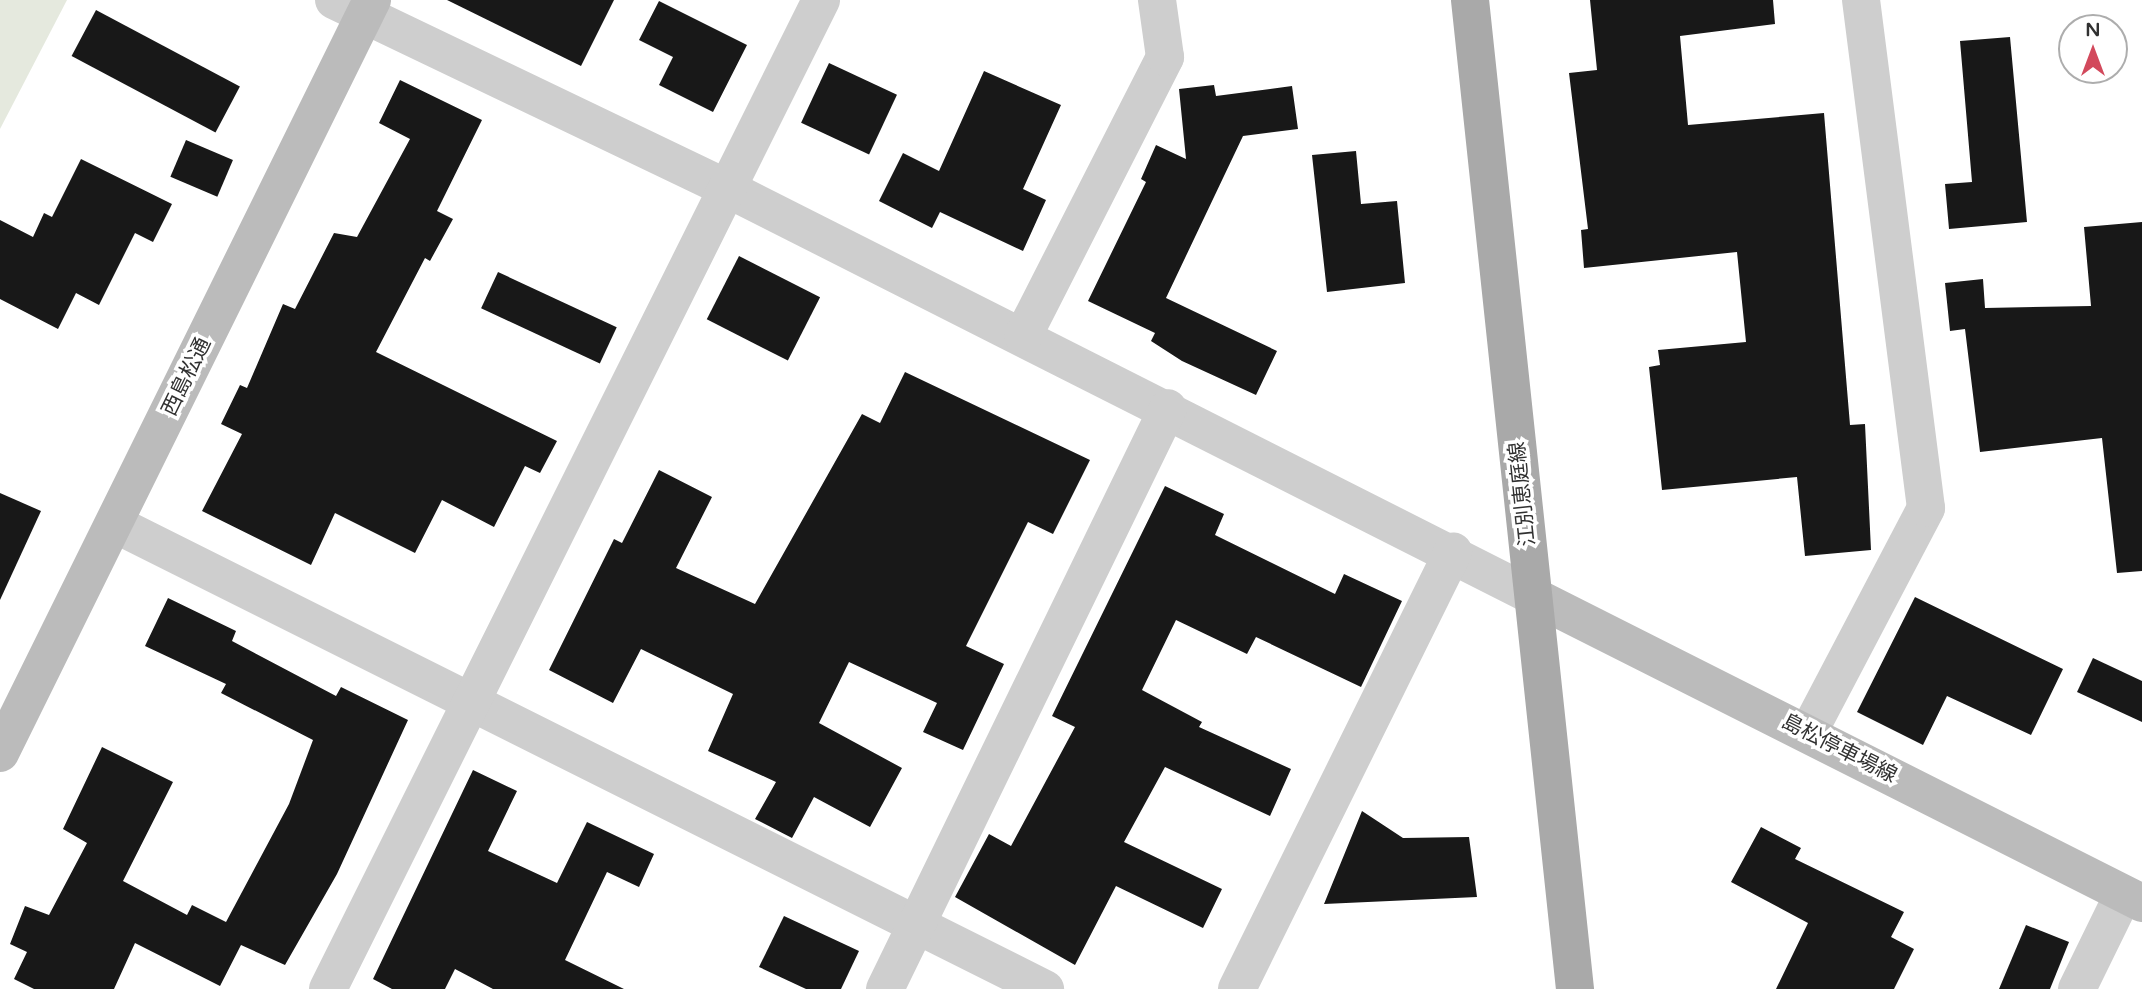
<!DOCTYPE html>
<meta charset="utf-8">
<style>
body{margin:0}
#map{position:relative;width:2142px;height:989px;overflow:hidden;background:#fff;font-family:"Varela Round","Noto Sans JP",sans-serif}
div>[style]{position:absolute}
.green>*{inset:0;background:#e5e9de}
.building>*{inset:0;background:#181818;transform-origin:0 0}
.street>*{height:38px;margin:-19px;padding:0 19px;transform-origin:19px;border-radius:19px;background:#cecece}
.secondary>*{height:38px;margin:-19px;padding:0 19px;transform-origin:19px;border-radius:19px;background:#bbb}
.primary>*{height:38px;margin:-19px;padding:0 19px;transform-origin:19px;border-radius:19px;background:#a9a9a9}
span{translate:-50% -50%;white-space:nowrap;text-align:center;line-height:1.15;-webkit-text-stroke:7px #fff;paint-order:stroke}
.street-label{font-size:21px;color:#313131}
.north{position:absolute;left:2058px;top:14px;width:70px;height:70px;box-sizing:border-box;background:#fff;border:2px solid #adadad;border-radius:50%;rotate:0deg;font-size:19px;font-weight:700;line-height:28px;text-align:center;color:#313131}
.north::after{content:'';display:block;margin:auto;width:24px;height:32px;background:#d2495c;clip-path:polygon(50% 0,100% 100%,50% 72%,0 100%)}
</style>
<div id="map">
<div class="green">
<i style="clip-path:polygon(0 0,67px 0,0 129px)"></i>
</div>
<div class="building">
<i style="clip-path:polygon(447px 0,614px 0,581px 66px)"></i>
<i style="clip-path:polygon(1590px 0,1773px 0,1775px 24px,1680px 36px,1688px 125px,1824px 113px,1850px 425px,1865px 424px,1871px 550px,1805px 556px,1797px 477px,1662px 490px,1649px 367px,1660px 365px,1658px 350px,1746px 342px,1737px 252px,1584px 268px,1581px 230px,1588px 229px,1569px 73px,1597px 70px)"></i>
<i style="clip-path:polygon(659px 1px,747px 45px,713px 112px,659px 85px,673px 57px,639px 40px)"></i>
<i style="left:96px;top:10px;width:163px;height:52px;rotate:28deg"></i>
<i style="clip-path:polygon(2010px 37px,2027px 222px,1949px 229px,1945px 184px,1972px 182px,1960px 41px)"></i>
<i style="left:829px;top:63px;width:75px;height:66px;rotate:25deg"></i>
<i style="clip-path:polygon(984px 71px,1061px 105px,1023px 189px,1046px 200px,1023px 251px,940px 212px,932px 228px,879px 201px,903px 153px,939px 171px)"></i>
<i style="clip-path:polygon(400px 80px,482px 120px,437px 211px,453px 219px,430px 261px,425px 258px,376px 352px,557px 441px,540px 473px,525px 466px,494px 527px,442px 500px,415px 553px,335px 513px,311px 565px,202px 511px,242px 434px,221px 424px,240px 385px,247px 388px,283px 304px,295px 309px,334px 233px,357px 237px,410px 139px,379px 123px)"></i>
<i style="clip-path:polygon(1214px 85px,1216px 96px,1292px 86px,1298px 129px,1243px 136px,1166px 298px,1277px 351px,1256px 395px,1182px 361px,1151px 341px,1155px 333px,1088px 301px,1146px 182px,1141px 179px,1156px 145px,1186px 159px,1179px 89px)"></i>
<i style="left:186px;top:140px;width:51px;height:40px;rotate:23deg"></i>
<i style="clip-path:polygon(1356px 151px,1361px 204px,1397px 201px,1405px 283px,1327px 292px,1312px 155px)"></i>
<i style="clip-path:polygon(81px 159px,172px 204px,153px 242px,135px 233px,99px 305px,76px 293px,58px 329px,0 299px,0 220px,33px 237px,44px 213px,52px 217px)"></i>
<i style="clip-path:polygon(2142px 222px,2142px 571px,2117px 573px,2102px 438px,1980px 452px,1965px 329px,1950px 331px,1945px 283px,1983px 279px,1985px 308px,2091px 306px,2084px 227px)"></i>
<i style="left:739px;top:256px;width:91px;height:71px;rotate:27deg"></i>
<i style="left:498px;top:272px;width:131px;height:40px;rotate:25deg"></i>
<i style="clip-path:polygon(905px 372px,1090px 460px,1053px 534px,1028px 522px,966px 646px,1004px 664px,963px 750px,923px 732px,937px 703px,849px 662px,819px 723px,902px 768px,870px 827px,814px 797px,792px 838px,755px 819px,776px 782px,708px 751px,733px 694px,641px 649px,613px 703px,549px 670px,614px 539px,622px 543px,659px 470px,712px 497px,676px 568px,755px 604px,862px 414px,880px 423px)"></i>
<i style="clip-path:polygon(1165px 486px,1224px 514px,1215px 535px,1335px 594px,1344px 574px,1402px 601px,1361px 687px,1256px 637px,1247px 654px,1176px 620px,1142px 690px,1202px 722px,1199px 727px,1291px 769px,1270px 816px,1165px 767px,1124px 842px,1222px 889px,1203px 928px,1116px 886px,1075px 965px,955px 897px,989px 834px,1011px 846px,1075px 727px,1052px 716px)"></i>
<i style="clip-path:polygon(0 493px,41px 511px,0 600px)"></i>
<i style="clip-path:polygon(1915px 597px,2063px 669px,2031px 735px,1947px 696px,1923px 745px,1857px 712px)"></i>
<i style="clip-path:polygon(168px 598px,236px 631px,232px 641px,336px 696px,341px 687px,408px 720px,337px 874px,285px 965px,241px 945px,220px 986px,135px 943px,114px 989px,34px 989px,14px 979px,27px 952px,10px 944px,25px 906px,49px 915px,87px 843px,63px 829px,102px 747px,173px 782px,123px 881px,187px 915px,192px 905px,226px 922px,289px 804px,313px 740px,221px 693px,226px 684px,145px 646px)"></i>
<i style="clip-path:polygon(2093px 658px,2142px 681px,2142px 722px,2077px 692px)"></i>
<i style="clip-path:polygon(473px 770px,517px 791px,488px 851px,557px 883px,587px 822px,654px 854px,639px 887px,607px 872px,565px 960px,624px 989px,493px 989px,455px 969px,445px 989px,392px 989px,373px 979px)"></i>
<i style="clip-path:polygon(1362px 811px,1403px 838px,1469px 837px,1477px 897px,1324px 904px)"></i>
<i style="clip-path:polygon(1761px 827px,1801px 848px,1795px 859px,1904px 912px,1891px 937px,1914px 949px,1894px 989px,1776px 989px,1808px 923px,1731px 882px)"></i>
<i style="clip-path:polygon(784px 916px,859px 951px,841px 989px,806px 989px,759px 967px)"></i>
<i style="clip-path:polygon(2026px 925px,2069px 942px,2050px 989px,1999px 989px)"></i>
</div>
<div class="street">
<i style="left:334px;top:0;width:437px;rotate:25.6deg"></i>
<i style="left:728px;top:189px;width:904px;rotate:26.82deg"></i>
<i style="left:1023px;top:336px;width:313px;rotate:-63deg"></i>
<i style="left:1165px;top:57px;width:58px;rotate:-98deg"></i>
<i style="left:115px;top:524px;width:1040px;rotate:26.57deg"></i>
<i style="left:1808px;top:733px;width:254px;rotate:-62.3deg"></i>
<i style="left:1926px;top:508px;width:512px;rotate:-97.29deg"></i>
<i style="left:328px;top:989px;width:1105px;rotate:-63.5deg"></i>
<i style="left:885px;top:989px;width:646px;rotate:-64.03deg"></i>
<i style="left:1237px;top:989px;width:488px;rotate:-63.7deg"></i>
<i style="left:2077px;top:989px;width:105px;rotate:-63.9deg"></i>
</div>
<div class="secondary">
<i style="left:1535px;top:597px;width:680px;rotate:26.75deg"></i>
<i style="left:0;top:753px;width:840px;rotate:-63.71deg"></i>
</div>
<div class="primary">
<i style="left:1470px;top:0;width:995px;rotate:83.94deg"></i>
</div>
<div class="street-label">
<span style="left:187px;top:377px;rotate:-64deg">西島松通</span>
<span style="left:1523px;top:494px;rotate:-96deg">江別恵庭線</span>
<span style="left:1839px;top:749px;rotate:27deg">島松停車場線</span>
</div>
<div class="north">N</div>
</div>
